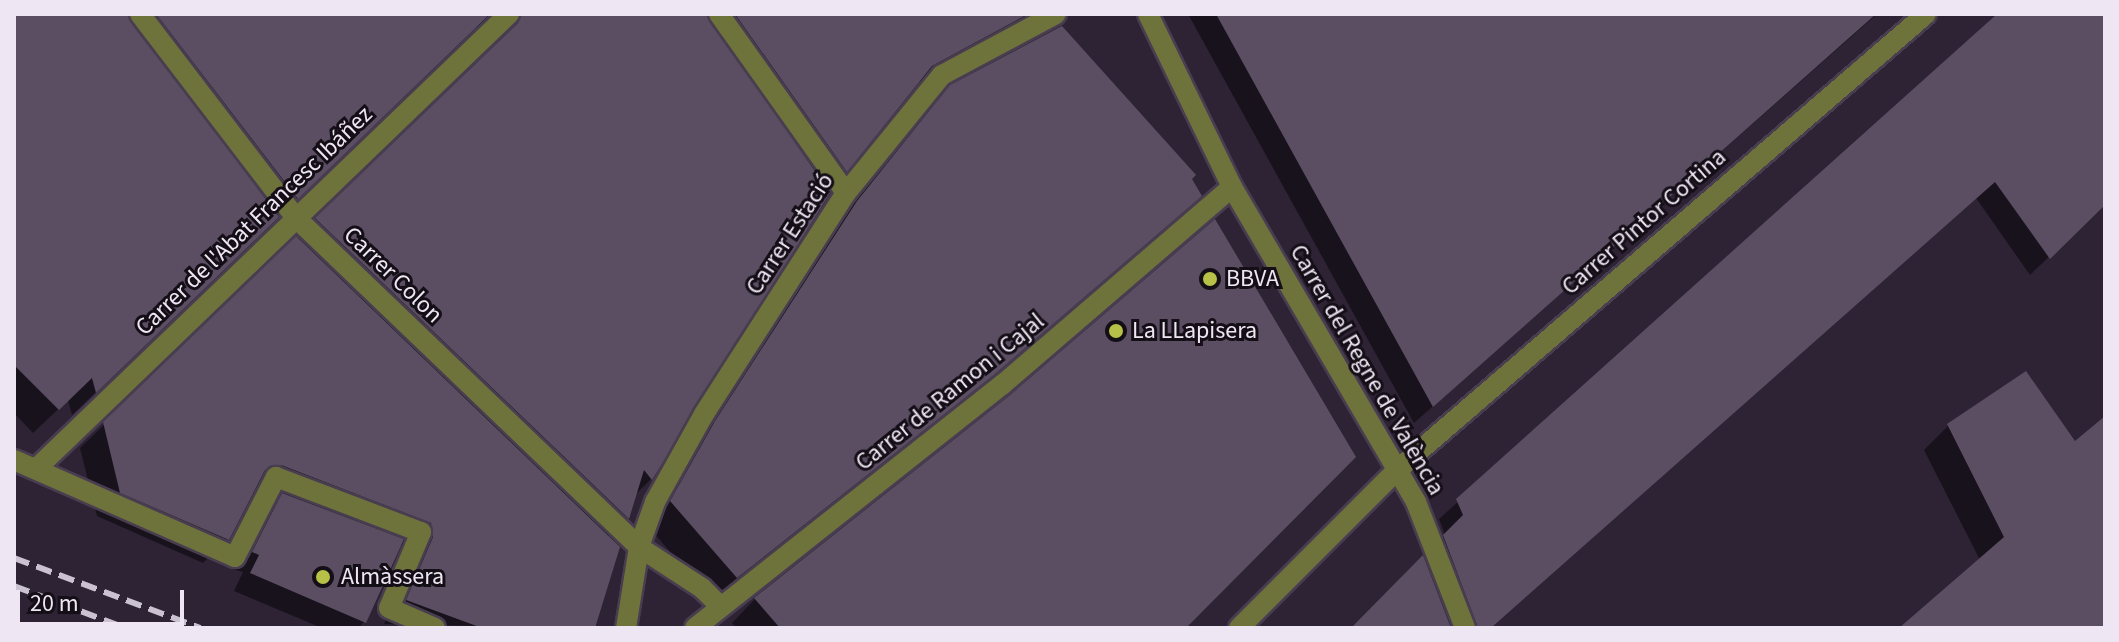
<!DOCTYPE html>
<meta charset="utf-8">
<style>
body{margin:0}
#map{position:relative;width:2119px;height:642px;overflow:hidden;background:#2e2235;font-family:"Source Sans 3",sans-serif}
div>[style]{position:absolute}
.shadow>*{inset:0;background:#0007}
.building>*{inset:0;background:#5b4e63}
.roads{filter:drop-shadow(2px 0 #493d50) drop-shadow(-2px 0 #493d50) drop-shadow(0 2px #493d50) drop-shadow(0 -2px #493d50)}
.minor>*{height:20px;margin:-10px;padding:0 10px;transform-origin:10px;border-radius:10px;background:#6e733c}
.rail>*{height:6px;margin-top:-3px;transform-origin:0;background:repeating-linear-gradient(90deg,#cac2d0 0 16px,transparent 0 24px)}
.dots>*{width:22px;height:22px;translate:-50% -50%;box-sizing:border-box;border:4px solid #140e17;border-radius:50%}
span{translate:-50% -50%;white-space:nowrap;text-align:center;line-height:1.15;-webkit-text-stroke:6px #140e17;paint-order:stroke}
.street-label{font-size:24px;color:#eee6f3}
.poi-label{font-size:24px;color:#eee6f3}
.left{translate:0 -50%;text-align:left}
.frame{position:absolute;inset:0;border:16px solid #eee6f3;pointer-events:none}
.scale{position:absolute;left:16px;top:590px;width:168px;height:36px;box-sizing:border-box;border:4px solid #eee6f3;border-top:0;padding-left:10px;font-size:24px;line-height:28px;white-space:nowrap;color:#eee6f3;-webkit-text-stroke:6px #140e17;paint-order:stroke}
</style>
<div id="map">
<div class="shadow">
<i style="clip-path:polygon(14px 14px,1033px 14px,1017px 29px,917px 83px,825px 190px,651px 479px,634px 496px,627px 518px,607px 538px,593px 628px,384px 624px,410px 563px,407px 547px,399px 544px,365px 621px,358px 628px,322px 628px,234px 591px,243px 572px,236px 570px,265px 513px,281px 498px,255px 488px,227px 539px,203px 563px,97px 516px,80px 448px,495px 48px,498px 35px,487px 24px,474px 28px,72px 415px,68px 400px,33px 433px,14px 413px)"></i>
<i style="clip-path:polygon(1188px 14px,1877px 14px,1414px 423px)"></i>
<i style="clip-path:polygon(2000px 14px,2105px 14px,2105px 203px,2030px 275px,1976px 198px,1491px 628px,1454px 628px,1426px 555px,1445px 535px,1439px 519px)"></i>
<i style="clip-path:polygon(952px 87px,1189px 179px,1199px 196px,967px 399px,712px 601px,648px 526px,692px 447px,833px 227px)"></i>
<i style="clip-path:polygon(2105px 418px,2105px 628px,1902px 628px,1980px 560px,1924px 450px,1948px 426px,2075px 443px)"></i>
<i style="clip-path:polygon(755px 599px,1184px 628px,736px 628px,732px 623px)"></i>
</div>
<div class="building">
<i style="clip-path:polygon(14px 14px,127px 14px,279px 217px,96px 393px,92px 378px,59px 410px,14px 365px)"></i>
<i style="clip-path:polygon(156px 14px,490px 14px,298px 199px)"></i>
<i style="clip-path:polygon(522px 14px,706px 14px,830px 193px,652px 480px,644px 470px,629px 519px,315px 218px,518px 23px)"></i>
<i style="clip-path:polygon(735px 14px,1028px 14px,932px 66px,847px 172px)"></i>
<i style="clip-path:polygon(1216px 14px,1876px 14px,1433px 407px)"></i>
<i style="clip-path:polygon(1997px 14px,2105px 14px,2105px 205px,2050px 259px,1995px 182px,1491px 628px,1478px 628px,1443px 535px,1463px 515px,1456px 499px)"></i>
<i style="clip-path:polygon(1062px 26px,1196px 175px,1192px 179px,1202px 196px,994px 375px,737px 578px,670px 501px,715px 421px,857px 201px,950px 85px)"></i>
<i style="clip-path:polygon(1215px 219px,1356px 457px,1186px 628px,780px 628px,754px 598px,1010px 395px)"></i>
<i style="clip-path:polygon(296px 236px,620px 547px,595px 628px,482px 628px,406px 600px,433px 537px,431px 523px,281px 465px,265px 470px,229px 540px,120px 493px,103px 422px)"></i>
<i style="clip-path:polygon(2026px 371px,2075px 441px,2105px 416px,2105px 628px,1899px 628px,2004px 537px,1947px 424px)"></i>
<i style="clip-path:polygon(282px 493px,404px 539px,366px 623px,250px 573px,259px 555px,252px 552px)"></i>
<i style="clip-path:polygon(1423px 555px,1451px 628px,1351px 628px)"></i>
</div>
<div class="roads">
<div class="minor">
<i style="left:140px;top:14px;width:255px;rotate:52.6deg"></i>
<i style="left:295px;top:217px;width:477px;rotate:43.8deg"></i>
<i style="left:639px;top:547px;width:82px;rotate:99.1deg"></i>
<i style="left:719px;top:14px;width:219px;rotate:54.6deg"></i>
<i style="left:1148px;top:14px;width:192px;rotate:64.1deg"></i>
<i style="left:1232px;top:187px;width:365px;rotate:59.7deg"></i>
<i style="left:1416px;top:502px;width:135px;rotate:68.7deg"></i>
<i style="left:14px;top:460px;width:241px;rotate:23.7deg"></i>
<i style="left:235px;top:557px;width:90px;rotate:-62.9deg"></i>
<i style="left:276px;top:477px;width:155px;rotate:20.8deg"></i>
<i style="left:421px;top:532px;width:82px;rotate:112.8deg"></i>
<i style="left:389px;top:608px;width:50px;rotate:23.5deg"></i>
<i style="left:37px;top:468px;width:655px;rotate:-43.89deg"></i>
<i style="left:721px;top:607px;width:27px;rotate:-135deg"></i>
<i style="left:702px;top:588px;width:75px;rotate:-146.9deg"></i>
<i style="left:639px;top:547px;width:48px;rotate:-70.4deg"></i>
<i style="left:655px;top:502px;width:101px;rotate:-60.9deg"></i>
<i style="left:704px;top:414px;width:263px;rotate:-57.3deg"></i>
<i style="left:846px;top:193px;width:152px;rotate:-50.9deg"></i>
<i style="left:942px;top:75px;width:129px;rotate:-28.2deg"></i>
<i style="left:695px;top:628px;width:392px;rotate:-38.4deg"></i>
<i style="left:1002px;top:385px;width:303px;rotate:-40.7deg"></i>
<i style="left:1239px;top:628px;width:223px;rotate:-45deg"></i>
<i style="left:1397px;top:470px;width:698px;rotate:-40.76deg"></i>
</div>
</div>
<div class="rail">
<i style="left:14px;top:558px;width:199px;rotate:20.6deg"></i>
<i style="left:14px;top:586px;width:119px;rotate:20.7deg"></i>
</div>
<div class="dots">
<i style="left:1210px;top:279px;background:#b8c147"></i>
<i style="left:1116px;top:331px;background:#b8c147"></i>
<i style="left:323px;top:577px;background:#b8c147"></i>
</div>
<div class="street-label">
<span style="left:254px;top:221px;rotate:-44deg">Carrer de l'Abat Francesc Ibáñez</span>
<span style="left:1644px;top:222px;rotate:-41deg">Carrer Pintor Cortina</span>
<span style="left:790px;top:234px;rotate:-57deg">Carrer Estació</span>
<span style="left:393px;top:275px;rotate:44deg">Carrer Colon</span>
<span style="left:1367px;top:370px;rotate:60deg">Carrer del Regne de València</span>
<span style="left:950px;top:392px;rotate:-39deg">Carrer de Ramon i Cajal</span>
</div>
<div class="poi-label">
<span class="left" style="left:1226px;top:279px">BBVA</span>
<span class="left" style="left:1132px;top:331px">La LLapisera</span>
<span class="left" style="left:341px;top:577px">Almàssera</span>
</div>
<div class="frame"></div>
<div class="scale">20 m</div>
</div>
